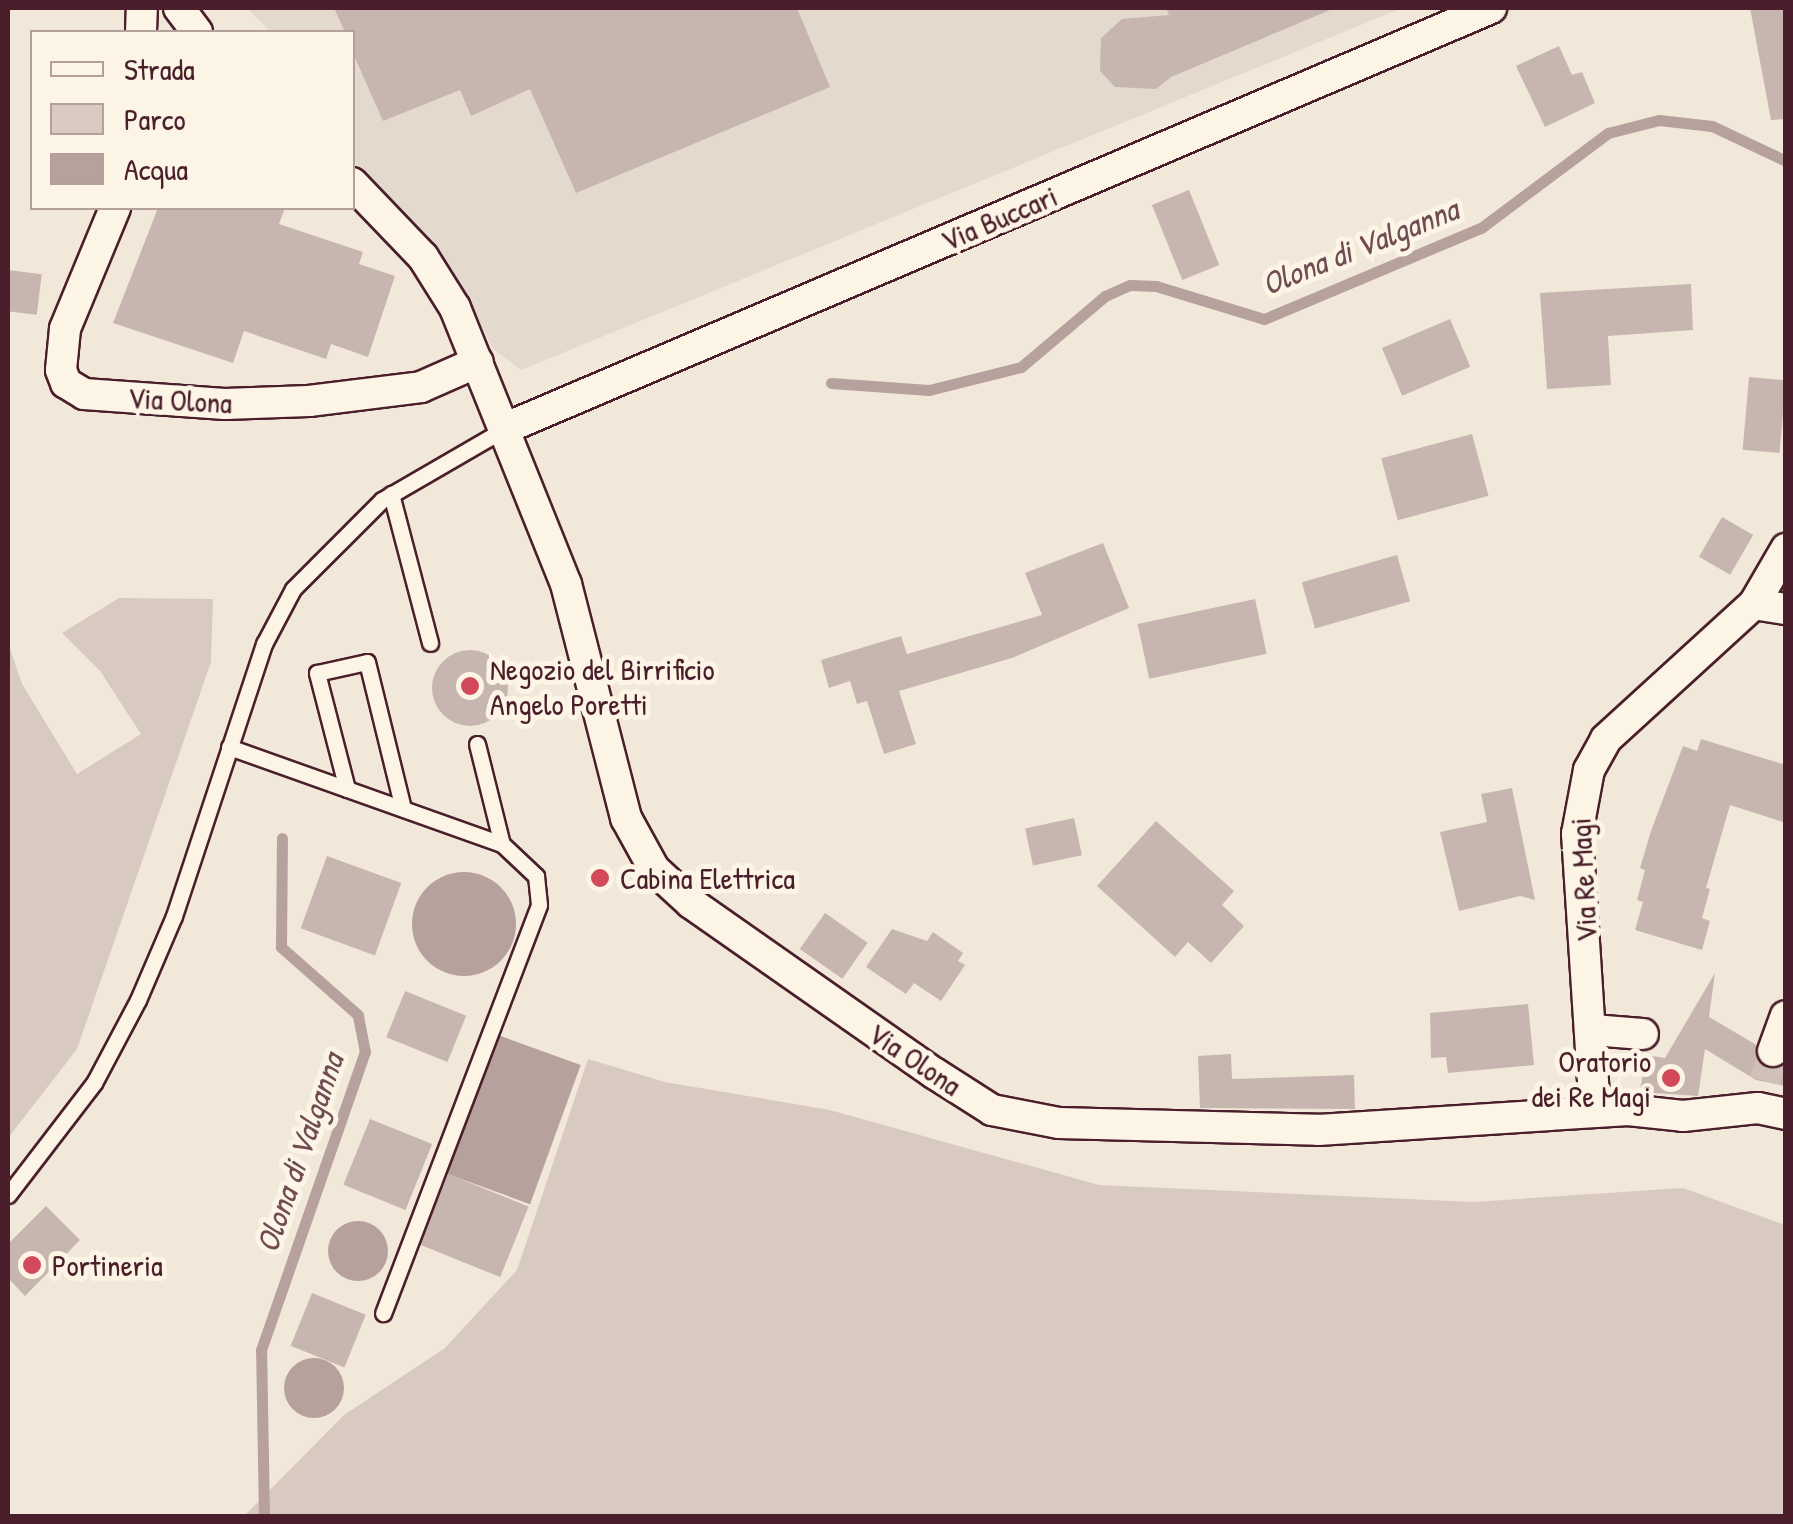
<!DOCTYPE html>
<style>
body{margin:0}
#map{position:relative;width:1793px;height:1524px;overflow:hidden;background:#f1e8da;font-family:"Patrick Hand",sans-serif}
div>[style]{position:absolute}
.built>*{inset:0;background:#e4d9cd}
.green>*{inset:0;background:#d8cac0}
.water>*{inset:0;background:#b6a19c;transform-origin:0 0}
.round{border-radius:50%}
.stream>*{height:11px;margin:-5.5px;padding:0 5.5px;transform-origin:5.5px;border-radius:5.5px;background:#b6a19c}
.building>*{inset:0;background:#c7b6af;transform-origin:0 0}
.street-tunnel>*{height:30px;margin-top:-15px;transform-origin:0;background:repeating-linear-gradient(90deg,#d0c0b7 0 30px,transparent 0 45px)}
.roads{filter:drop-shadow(2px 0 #4a1f2b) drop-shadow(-2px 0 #4a1f2b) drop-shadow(0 2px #4a1f2b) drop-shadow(0 -2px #4a1f2b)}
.lane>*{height:15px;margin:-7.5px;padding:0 7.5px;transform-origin:7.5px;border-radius:7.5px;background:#fcf5e5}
.street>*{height:30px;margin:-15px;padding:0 15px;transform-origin:15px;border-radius:15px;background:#fcf5e5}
.dots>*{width:28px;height:28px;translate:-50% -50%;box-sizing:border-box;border:5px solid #fcf5e5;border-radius:50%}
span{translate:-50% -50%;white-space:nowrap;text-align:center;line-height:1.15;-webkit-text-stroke:10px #fcf5e5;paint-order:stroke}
.street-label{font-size:30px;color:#4a1f2b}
.poi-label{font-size:30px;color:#4a1f2b}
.left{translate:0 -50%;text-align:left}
.right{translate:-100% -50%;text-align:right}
.water-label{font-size:32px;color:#704c53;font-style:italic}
.frame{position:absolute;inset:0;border:10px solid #4a1f2b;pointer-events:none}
.legend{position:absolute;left:30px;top:30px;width:325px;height:180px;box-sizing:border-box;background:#fcf5e5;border:2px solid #b59f9b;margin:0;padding:12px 18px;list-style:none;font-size:30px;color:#4a1f2b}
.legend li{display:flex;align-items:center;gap:20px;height:50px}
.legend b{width:50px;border:2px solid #b59f9b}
</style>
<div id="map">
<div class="built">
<i style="clip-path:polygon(246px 8px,1402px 8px,521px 370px,493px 349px,465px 291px,353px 160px,352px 32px,271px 32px)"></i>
</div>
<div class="green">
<i style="clip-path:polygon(119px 598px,213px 599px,211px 662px,77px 1049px,8px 1138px,8px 643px,22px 684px,77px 774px,141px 734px,100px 671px,62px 633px)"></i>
<i style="clip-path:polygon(588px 1059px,665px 1082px,830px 1110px,1099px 1185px,1473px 1202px,1683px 1188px,1785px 1225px,1785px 1516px,244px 1516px,344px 1415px,445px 1348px,517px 1270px)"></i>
</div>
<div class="water">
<i class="round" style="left:412px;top:872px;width:104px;height:104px"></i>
<i style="left:498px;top:1035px;width:88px;height:148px;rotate:20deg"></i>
<i class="round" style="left:328px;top:1221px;width:60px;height:60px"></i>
<i class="round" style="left:284px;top:1358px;width:60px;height:60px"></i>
</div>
<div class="stream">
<i style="left:831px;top:383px;width:98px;rotate:4.1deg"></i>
<i style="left:929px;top:390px;width:95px;rotate:-14deg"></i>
<i style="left:1021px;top:367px;width:110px;rotate:-40.2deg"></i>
<i style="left:1105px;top:296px;width:27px;rotate:-24deg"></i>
<i style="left:1130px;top:285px;width:26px;rotate:2deg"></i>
<i style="left:1156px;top:286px;width:113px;rotate:17deg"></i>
<i style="left:1264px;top:319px;width:235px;rotate:-22.8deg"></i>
<i style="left:1481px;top:228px;width:159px;rotate:-36.8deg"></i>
<i style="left:1608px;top:133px;width:53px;rotate:-14.3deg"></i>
<i style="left:1659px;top:120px;width:53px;rotate:6.5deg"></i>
<i style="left:1712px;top:126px;width:82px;rotate:25.3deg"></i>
<i style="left:264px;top:1516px;width:166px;rotate:-91deg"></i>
<i style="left:261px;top:1350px;width:316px;rotate:-70.8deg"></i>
<i style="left:365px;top:1052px;width:38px;rotate:-101deg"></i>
<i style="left:358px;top:1015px;width:103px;rotate:-138.6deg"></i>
<i style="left:281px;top:947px;width:109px;rotate:-89.5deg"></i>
</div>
<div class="building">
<i style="clip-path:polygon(334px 8px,797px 8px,830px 87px,576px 193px,530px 89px,471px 116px,460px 90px,383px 121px,352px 51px,352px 32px,345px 32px)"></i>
<i style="clip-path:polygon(1166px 8px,1335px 8px,1171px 77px,1156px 89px,1115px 87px,1100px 71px,1101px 38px,1122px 19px,1169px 15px)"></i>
<i style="clip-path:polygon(1750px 8px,1786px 8px,1786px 119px,1771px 120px)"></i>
<i style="clip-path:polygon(1559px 46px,1572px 75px,1582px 72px,1595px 103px,1545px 127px,1516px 66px)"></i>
<i style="left:1189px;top:190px;width:81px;height:40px;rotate:68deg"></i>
<i style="clip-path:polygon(158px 208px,285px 208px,279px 224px,363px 252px,359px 264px,395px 276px,368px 357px,331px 344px,326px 359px,244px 331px,233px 363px,113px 323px)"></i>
<i style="left:8px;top:270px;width:34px;height:41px;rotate:7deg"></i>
<i style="clip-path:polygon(1691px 284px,1693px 330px,1608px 336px,1611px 385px,1547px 389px,1540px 293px)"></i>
<i style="left:1450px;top:319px;width:52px;height:74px;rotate:67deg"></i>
<i style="left:1749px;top:377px;width:37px;height:73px;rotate:5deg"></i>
<i style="left:1472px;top:434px;width:64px;height:94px;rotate:75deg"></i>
<i style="left:1722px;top:517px;width:36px;height:46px;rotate:30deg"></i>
<i style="clip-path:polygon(1103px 543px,1129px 608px,1012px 658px,899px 691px,916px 744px,884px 754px,867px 701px,857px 704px,850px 681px,829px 688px,821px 660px,901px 636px,907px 654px,1042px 615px,1025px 573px)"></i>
<i style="left:1397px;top:555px;width:48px;height:99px;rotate:74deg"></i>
<i style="left:1255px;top:599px;width:56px;height:120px;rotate:78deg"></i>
<i class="round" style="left:432px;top:650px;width:76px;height:76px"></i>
<i style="clip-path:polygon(1701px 739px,1786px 765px,1786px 823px,1730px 805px,1706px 888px,1710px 889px,1702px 918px,1710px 921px,1702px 950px,1635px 930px,1643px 902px,1637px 900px,1645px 870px,1640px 868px,1651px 831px,1683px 746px,1697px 751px)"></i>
<i style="clip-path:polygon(1512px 788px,1535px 900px,1520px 896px,1459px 911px,1440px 832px,1487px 822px,1481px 794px)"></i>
<i style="left:1074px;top:818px;width:38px;height:50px;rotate:78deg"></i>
<i style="clip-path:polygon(1156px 821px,1234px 891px,1222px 905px,1244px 926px,1211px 963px,1188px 942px,1175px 957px,1097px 886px)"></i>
<i style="left:327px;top:856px;width:79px;height:77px;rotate:20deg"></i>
<i style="left:825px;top:913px;width:52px;height:44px;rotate:35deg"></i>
<i style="clip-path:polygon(892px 929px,927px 941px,933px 932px,963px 953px,958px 961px,965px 965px,941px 1001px,914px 983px,906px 994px,866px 967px)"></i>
<i style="clip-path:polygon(1715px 973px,1709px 1017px,1755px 1044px,1766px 1068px,1786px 1065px,1786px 1086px,1756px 1080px,1705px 1049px,1698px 1096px,1640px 1092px,1646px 1055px,1665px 1058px)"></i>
<i style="left:405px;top:991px;width:66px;height:50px;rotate:22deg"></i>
<i style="clip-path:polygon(1528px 1004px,1534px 1065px,1448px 1073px,1446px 1057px,1431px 1058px,1430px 1013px)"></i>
<i style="clip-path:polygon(1231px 1054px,1232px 1079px,1354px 1075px,1355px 1109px,1200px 1108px,1198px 1056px)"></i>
<i style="left:370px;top:1119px;width:67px;height:71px;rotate:22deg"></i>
<i style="left:448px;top:1174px;width:87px;height:76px;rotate:22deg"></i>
<i style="clip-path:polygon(46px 1206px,80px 1240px,25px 1296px,8px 1278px,8px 1244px)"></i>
<i style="left:312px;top:1293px;width:58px;height:57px;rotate:22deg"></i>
</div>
<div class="street-tunnel">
<i style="left:1765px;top:1081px;width:31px;rotate:-75deg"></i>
</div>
<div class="roads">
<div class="lane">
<i style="left:391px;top:494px;width:154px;rotate:75.3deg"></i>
<i style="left:477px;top:744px;width:103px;rotate:76deg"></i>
<i style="left:229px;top:747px;width:290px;rotate:19.6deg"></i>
<i style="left:502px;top:844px;width:47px;rotate:43.3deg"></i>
<i style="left:536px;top:876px;width:29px;rotate:84deg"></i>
<i style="left:539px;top:905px;width:437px;rotate:110.9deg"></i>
<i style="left:347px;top:789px;width:120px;rotate:-104.5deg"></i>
<i style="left:317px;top:673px;width:51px;rotate:-12.4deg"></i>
<i style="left:367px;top:662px;width:151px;rotate:76.2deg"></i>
<i style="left:8px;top:1195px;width:141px;rotate:-52.5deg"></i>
<i style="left:94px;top:1083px;width:94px;rotate:-62.1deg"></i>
<i style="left:138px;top:1000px;width:91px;rotate:-66.8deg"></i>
<i style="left:174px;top:916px;width:287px;rotate:-71.7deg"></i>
<i style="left:264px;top:644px;width:62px;rotate:-62.2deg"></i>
<i style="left:293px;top:589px;width:126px;rotate:-45deg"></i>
<i style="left:382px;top:500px;width:143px;rotate:-30.1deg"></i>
</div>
<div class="street">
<i style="left:179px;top:8px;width:30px;rotate:53deg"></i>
<i style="left:141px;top:32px;width:24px;rotate:-88deg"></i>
<i style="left:352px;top:183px;width:103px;rotate:46.2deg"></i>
<i style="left:423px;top:257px;width:60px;rotate:57.9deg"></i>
<i style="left:455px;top:308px;width:297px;rotate:68.1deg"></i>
<i style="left:566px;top:584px;width:242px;rotate:75.6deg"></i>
<i style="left:626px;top:818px;width:58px;rotate:61.2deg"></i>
<i style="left:654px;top:869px;width:50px;rotate:42.6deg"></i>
<i style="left:691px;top:903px;width:297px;rotate:35deg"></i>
<i style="left:934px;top:1073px;width:69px;rotate:32.5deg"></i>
<i style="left:992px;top:1110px;width:68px;rotate:11deg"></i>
<i style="left:1059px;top:1123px;width:259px;rotate:1.5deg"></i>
<i style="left:1318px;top:1130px;width:311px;rotate:-3.7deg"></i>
<i style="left:1628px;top:1110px;width:55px;rotate:6.2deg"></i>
<i style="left:1683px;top:1116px;width:75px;rotate:-6.1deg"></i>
<i style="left:1758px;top:1108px;width:29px;rotate:12deg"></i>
<i style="left:115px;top:208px;width:131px;rotate:112.5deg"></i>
<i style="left:65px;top:329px;width:41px;rotate:95.6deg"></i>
<i style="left:61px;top:370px;width:14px;rotate:69deg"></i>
<i style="left:66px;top:383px;width:21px;rotate:31deg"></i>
<i style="left:84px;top:394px;width:141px;rotate:4.1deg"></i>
<i style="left:225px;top:404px;width:84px;rotate:-2deg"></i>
<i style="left:309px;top:401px;width:113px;rotate:-7.1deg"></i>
<i style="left:421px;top:387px;width:62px;rotate:-23.7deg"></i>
<i style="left:506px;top:428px;width:1071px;rotate:-23.09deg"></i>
<i style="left:1754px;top:604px;width:32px;rotate:9deg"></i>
<i style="left:1592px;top:1030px;width:51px;rotate:4.5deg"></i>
<i style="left:1773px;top:1051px;width:37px;rotate:-70deg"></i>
<i style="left:1595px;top:1112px;width:279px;rotate:-93.7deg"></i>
<i style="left:1577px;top:834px;width:65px;rotate:-79.4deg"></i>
<i style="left:1589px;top:770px;width:35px;rotate:-61deg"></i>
<i style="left:1606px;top:739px;width:200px;rotate:-42.4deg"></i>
<i style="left:1754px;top:604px;width:64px;rotate:-59.8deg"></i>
</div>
</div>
<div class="dots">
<i style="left:470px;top:686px;background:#d1495b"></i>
<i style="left:600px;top:878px;background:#d1495b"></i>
<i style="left:1671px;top:1078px;background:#d1495b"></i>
<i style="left:32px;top:1265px;background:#d1495b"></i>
</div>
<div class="street-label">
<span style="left:999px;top:218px;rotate:-23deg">Via Buccari</span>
<span style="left:180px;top:400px;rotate:3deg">Via Olona</span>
<span style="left:1583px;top:880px;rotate:-93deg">Via Re Magi</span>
<span style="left:915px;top:1059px;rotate:34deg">Via Olona</span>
</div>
<div class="poi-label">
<span class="left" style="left:490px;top:686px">Negozio del Birrificio<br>Angelo Poretti</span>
<span class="left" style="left:620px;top:878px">Cabina Elettrica</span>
<span class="right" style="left:1651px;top:1078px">Oratorio<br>dei Re Magi</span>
<span class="left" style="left:52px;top:1265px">Portineria</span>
</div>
<div class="water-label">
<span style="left:1360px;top:247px;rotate:-22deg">Olona di Valganna</span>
<span style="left:300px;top:1153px;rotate:-71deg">Olona di Valganna</span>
</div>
<div class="frame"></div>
<ul class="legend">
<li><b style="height:12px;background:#fcf5e5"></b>Strada</li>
<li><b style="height:28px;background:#d8cac0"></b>Parco</li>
<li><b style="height:28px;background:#b6a19c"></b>Acqua</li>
</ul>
</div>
